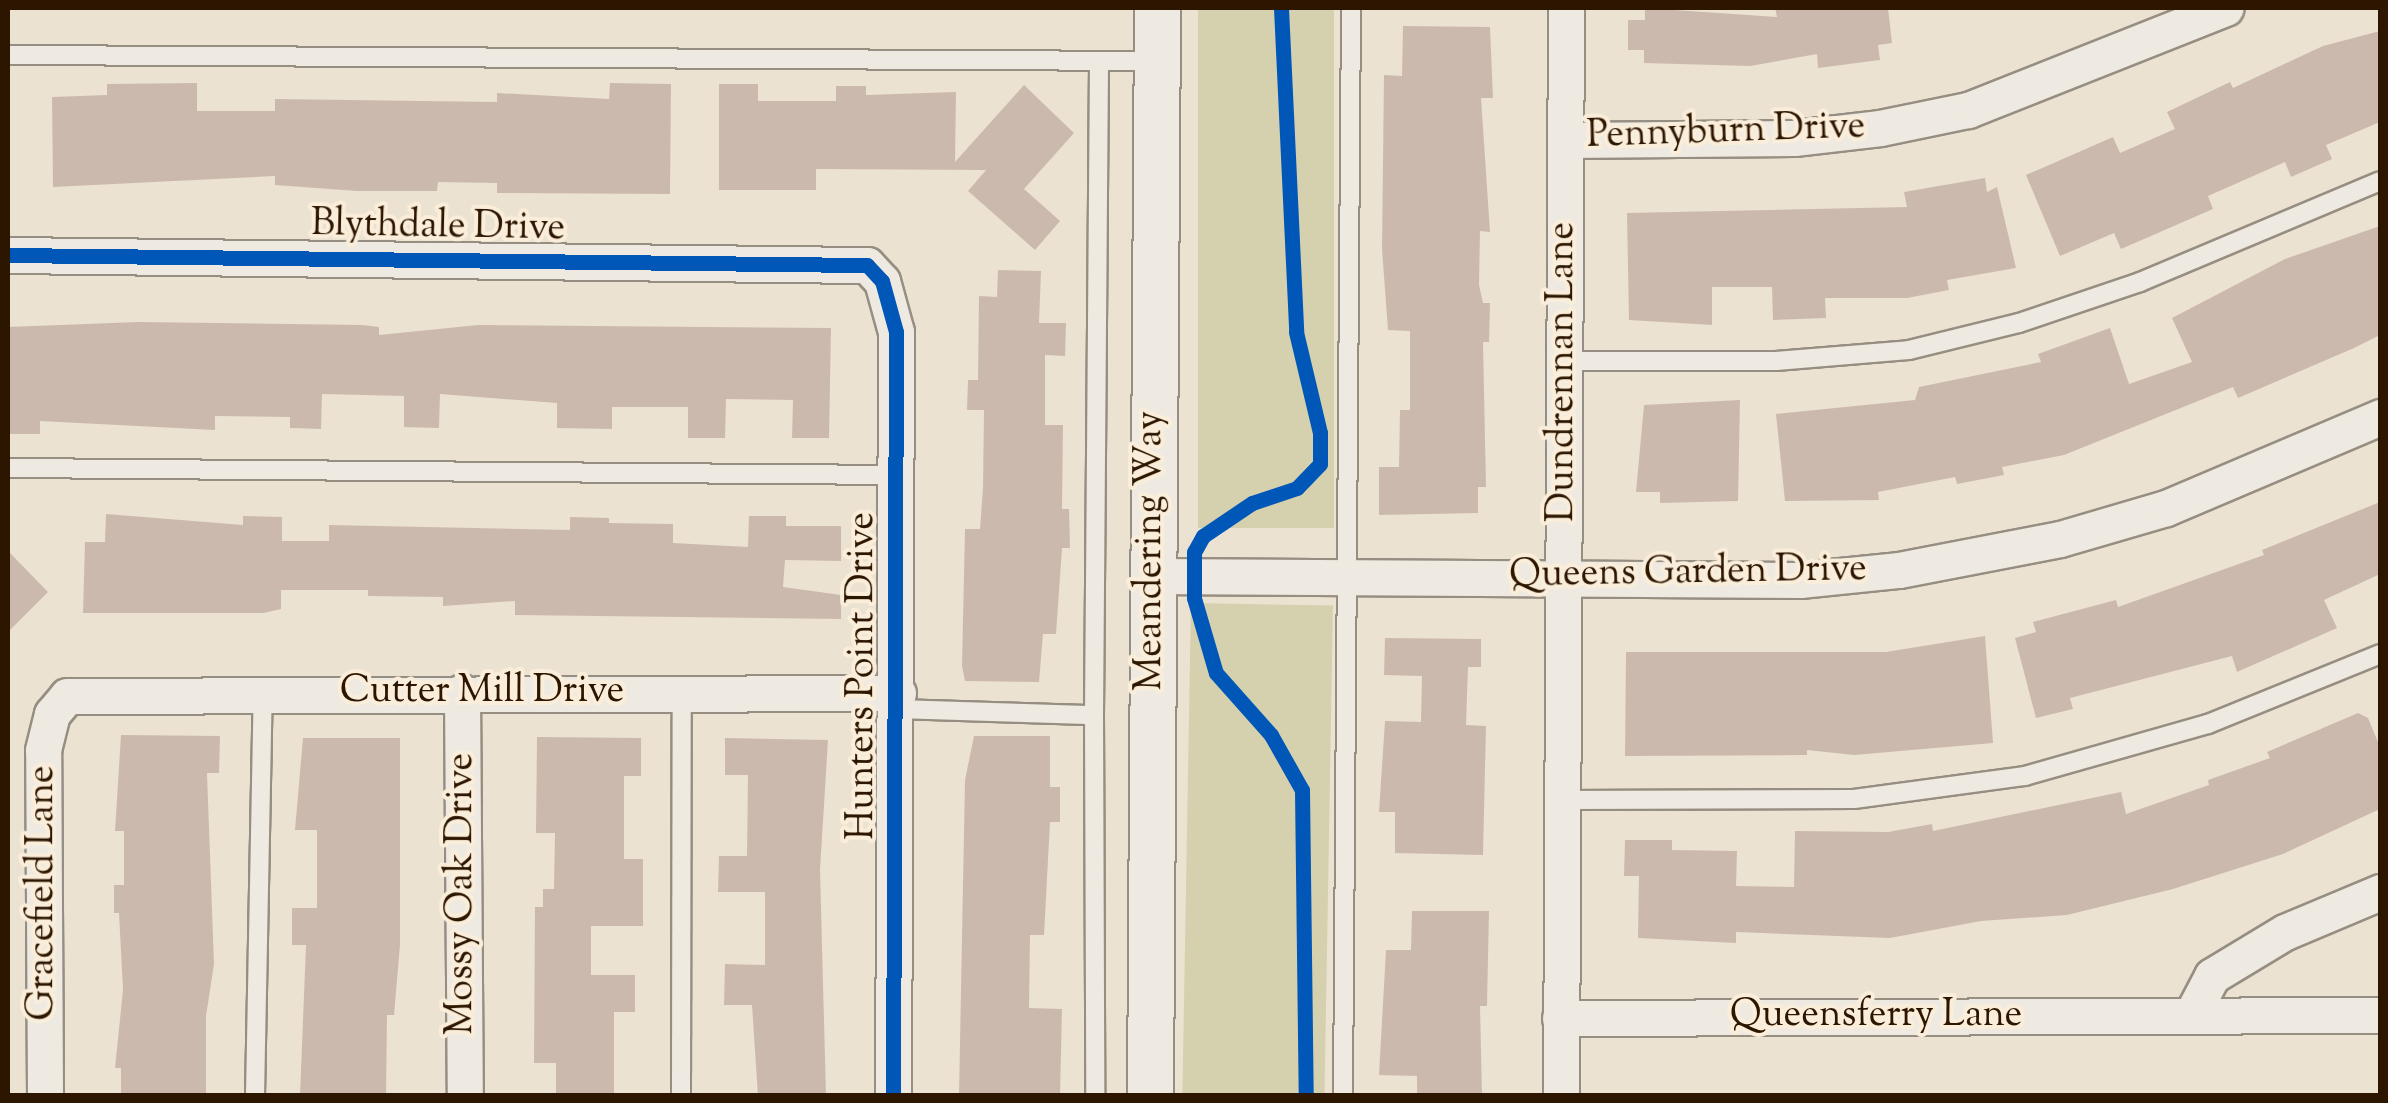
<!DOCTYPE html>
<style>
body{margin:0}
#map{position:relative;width:2388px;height:1103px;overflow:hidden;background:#ece2d1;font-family:"Sorts Mill Goudy",serif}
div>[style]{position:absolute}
.green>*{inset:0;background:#d5d0ad;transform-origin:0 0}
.building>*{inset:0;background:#ccb9ae}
.roads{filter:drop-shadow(2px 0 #978e82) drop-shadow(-2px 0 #978e82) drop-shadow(0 2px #978e82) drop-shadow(0 -2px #978e82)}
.service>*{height:18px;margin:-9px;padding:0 9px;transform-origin:9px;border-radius:9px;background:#efeae1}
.minor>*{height:35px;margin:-17.5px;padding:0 17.5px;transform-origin:17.5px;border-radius:17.5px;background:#efeae1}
.tertiary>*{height:45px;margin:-22.5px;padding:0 22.5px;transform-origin:22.5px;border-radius:22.5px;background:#efeae1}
.cycleway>*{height:15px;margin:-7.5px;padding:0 7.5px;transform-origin:7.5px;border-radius:7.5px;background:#0057b8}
span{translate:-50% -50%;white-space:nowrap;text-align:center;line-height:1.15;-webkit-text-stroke:8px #faeeda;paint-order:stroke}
.street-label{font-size:38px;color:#2d1600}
.frame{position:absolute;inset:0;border:10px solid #2d1600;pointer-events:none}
</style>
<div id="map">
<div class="green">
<i style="left:1198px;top:8px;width:136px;height:520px"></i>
<i style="left:1191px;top:603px;width:142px;height:492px;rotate:1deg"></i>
</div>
<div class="building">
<i style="clip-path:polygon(1645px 8px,1777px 17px,1775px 8px,1888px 8px,1892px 43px,1878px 45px,1880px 60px,1818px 68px,1817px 54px,1750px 66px,1644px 63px,1644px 50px,1628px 50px,1628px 20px,1645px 20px)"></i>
<i style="clip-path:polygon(1403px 26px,1490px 27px,1493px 98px,1481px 98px,1490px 232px,1480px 231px,1479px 285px,1483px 303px,1490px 303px,1489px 342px,1483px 342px,1486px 487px,1478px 487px,1478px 513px,1379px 515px,1379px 467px,1399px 467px,1400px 410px,1410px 410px,1410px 331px,1388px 330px,1382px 249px,1384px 75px,1402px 76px)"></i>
<i style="clip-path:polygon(2380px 31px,2380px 122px,2326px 145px,2332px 159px,2291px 177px,2285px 162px,2208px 196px,2213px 209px,2121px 249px,2114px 233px,2060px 256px,2026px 175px,2113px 137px,2120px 153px,2175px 129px,2167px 112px,2230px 82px,2233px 88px,2323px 46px)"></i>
<i style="clip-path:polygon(197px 83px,197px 111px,275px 111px,275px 99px,497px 102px,497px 93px,609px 99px,610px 83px,671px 84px,670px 194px,497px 193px,497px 183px,438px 182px,437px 191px,357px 191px,275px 185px,275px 176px,53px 187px,52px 97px,107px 95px,107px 84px)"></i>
<i style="clip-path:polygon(719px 84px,758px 84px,758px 101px,836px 101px,836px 86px,866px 86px,866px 95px,956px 92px,955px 162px,1024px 85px,1074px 133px,1024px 189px,1060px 221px,1035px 250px,968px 191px,986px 170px,816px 169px,816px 190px,719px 190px)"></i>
<i style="clip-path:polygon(1985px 178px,1987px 192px,1997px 187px,2016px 268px,1947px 280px,1949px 290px,1907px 298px,1825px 298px,1826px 318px,1773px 320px,1772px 287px,1712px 287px,1712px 325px,1629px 320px,1627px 213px,1907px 207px,1904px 192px)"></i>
<i style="clip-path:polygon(2380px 226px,2380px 335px,2354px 348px,2238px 398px,2233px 387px,2064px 455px,2002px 467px,2004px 475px,1957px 484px,1955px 477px,1878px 492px,1879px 500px,1785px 501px,1776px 414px,1915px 400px,1919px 387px,2041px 362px,2038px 354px,2110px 328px,2129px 384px,2192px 362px,2172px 318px,2285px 259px)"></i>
<i style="clip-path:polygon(998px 270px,1041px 271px,1039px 323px,1066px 323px,1065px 356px,1045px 355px,1045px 425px,1063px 425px,1062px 509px,1069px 509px,1070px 548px,1062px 548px,1056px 634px,1043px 634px,1039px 682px,965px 681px,962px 666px,965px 529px,980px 529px,983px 488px,984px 410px,967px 410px,968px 380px,978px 380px,979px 296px,997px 297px)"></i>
<i style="clip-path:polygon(138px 322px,363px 325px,379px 327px,379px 335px,478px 325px,831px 328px,829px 438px,792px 438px,793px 400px,726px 399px,725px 438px,688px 438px,688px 407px,612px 407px,612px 429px,557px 428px,557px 403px,440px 394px,439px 428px,404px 427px,404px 396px,322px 394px,321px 429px,290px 428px,290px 417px,215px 416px,215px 430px,40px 421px,40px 434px,8px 434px,8px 327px)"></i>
<i style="clip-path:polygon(1740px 400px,1738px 501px,1660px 503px,1660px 492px,1636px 492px,1644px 405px)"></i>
<i style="clip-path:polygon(2380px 502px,2380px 574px,2324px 600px,2337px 628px,2237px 672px,2232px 656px,2070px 698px,2073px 709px,2036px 718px,2015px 638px,2036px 632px,2033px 622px,2116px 600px,2118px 607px,2264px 555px,2262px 550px)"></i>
<i style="clip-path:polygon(106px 514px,243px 525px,243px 516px,282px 517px,282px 541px,329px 541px,329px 525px,570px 530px,570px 517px,609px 518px,609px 523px,673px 524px,673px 543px,748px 547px,749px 516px,786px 516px,786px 526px,841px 526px,841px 561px,785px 560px,783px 587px,841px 595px,841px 619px,515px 615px,515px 601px,443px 606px,443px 597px,368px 596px,368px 590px,281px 590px,281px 609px,264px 613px,83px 613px,85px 542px,105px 542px)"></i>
<i style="clip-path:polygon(8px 551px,48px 592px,8px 632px)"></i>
<i style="clip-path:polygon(1985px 636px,1993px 743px,1854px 755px,1807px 750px,1807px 755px,1625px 756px,1626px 652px,1886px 652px)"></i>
<i style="clip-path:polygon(1385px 638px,1481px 639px,1481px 667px,1468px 667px,1466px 725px,1486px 726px,1483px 855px,1395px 853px,1395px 812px,1379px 812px,1385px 721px,1421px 722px,1422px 676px,1384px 675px)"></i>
<i style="clip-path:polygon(2358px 713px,2368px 718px,2380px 747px,2380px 809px,2283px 854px,2173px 889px,2067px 915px,1981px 921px,1890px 938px,1736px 932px,1736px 943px,1638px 938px,1639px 876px,1624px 876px,1625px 840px,1672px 840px,1672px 850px,1737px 851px,1736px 886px,1794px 887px,1795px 831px,1888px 832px,1932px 824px,1933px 831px,2121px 792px,2126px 814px,2209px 785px,2208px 780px,2270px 758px,2267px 752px)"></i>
<i style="clip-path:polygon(121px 735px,220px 736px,219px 773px,207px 773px,214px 964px,206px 1016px,206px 1096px,121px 1096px,121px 1068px,115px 1068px,123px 990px,119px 913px,114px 913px,114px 885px,124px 885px,124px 831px,115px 831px)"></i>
<i style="clip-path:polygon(974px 736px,1050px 736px,1050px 787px,1060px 787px,1060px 822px,1050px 822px,1044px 935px,1030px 935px,1029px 1008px,1062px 1009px,1060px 1096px,959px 1096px,965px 780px)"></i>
<i style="clip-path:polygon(537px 737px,641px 738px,641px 776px,624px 776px,624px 859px,643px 859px,643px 926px,591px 926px,591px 975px,635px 975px,635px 1012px,614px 1012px,614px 1096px,556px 1096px,556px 1063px,534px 1063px,535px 907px,543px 907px,543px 889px,554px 889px,555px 833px,536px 833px)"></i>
<i style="clip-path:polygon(303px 738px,400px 738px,400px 945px,394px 1015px,387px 1015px,386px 1096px,300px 1096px,306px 945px,292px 945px,292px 908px,317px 908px,317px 830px,295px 830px)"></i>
<i style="clip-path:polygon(725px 738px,828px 740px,820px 870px,826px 1096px,758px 1096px,752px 1005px,724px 1005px,725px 964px,765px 965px,765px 892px,718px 892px,719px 856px,747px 856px,748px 775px,725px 775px)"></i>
<i style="clip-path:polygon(1412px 911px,1489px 911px,1487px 1006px,1480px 1006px,1482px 1096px,1417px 1096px,1417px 1076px,1379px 1075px,1386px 950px,1411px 950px)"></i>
</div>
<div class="roads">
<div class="service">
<i style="left:8px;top:55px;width:1148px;rotate:0.3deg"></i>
<i style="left:1563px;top:361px;width:213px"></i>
<i style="left:1776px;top:361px;width:133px;rotate:-4.7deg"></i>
<i style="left:1909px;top:350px;width:113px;rotate:-13.8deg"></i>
<i style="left:2019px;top:323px;width:128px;rotate:-18.7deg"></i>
<i style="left:2140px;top:282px;width:260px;rotate:-22.8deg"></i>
<i style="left:8px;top:468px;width:890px;rotate:0.45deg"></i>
<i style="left:898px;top:709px;width:196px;rotate:1.8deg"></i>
<i style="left:1094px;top:715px;width:381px;rotate:89.8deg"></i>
<i style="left:1094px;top:715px;width:654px;rotate:-89.56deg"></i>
<i style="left:1564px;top:800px;width:290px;rotate:-0.2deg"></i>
<i style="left:1854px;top:799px;width:173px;rotate:-7.7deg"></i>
<i style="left:2025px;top:776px;width:190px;rotate:-15.9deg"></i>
<i style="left:2208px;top:724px;width:186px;rotate:-22.1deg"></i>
<i style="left:255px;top:1096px;width:404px;rotate:-88.9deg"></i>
<i style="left:681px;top:1096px;width:403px;rotate:-89.9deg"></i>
<i style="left:1343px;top:1096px;width:1088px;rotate:-89.58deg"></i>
</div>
<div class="minor">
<i style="left:1565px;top:140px;width:229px;rotate:-0.5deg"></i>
<i style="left:1794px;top:138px;width:87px;rotate:-6.6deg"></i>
<i style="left:1880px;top:128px;width:90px;rotate:-11.6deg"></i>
<i style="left:1968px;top:110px;width:277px;rotate:-21.6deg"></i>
<i style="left:8px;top:255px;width:859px;rotate:0.67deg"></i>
<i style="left:867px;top:265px;width:22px;rotate:47deg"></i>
<i style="left:882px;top:281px;width:53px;rotate:74.6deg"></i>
<i style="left:896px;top:332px;width:764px;rotate:90.22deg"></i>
<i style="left:1151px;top:576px;width:649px;rotate:0.35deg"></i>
<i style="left:1800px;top:580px;width:100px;rotate:-5.8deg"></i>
<i style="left:1899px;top:570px;width:164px;rotate:-10.9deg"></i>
<i style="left:2060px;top:539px;width:110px;rotate:-16.3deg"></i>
<i style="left:2166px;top:508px;width:233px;rotate:-23deg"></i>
<i style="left:462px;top:692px;width:404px;rotate:89.6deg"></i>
<i style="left:2191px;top:1016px;width:45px;rotate:-62.3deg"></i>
<i style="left:2212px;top:976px;width:85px;rotate:-31.1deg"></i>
<i style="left:2285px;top:932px;width:103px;rotate:-22.8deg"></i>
<i style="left:1560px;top:1018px;width:820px;rotate:-0.21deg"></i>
<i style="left:45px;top:1096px;width:346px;rotate:-90.3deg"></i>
<i style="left:43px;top:750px;width:37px;rotate:-76deg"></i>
<i style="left:52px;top:714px;width:23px;rotate:-50deg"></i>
<i style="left:67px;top:696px;width:831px;rotate:-0.21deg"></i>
<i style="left:1561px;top:1096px;width:1088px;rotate:-89.74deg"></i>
</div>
<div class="tertiary">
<i style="left:1150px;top:1096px;width:1088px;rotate:-89.63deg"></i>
</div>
</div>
<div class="cycleway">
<i style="left:1281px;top:8px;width:324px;rotate:87.3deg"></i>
<i style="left:1296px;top:332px;width:104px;rotate:76.6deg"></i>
<i style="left:1320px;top:433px;width:31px;rotate:90deg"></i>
<i style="left:1320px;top:464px;width:33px;rotate:134deg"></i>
<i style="left:1297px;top:488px;width:47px;rotate:161.6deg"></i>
<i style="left:1252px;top:503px;width:59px;rotate:146deg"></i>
<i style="left:1203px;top:536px;width:18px;rotate:119deg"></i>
<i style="left:1194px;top:552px;width:46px;rotate:90deg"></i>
<i style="left:1194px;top:598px;width:78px;rotate:73.7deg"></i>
<i style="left:1216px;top:673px;width:83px;rotate:48.4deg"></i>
<i style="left:1271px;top:735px;width:63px;rotate:60.6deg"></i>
<i style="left:1302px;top:790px;width:306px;rotate:89.3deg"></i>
<i style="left:8px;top:255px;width:859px;rotate:0.67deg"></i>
<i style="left:867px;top:265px;width:22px;rotate:47deg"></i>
<i style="left:882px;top:281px;width:53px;rotate:74.6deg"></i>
<i style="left:896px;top:332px;width:764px;rotate:90.22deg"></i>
</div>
<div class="street-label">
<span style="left:1726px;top:133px;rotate:-2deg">Pennyburn Drive</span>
<span style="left:438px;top:228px;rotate:1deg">Blythdale Drive</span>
<span style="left:1564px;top:372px;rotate:-90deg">Dundrennan Lane</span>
<span style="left:1152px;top:551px;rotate:-90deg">Meandering Way</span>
<span style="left:1688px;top:574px;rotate:-1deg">Queens Garden Drive</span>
<span style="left:864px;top:676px;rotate:-90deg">Hunters Point Drive</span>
<span style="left:482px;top:693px">Cutter Mill Drive</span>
<span style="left:44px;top:893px;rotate:-90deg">Gracefield Lane</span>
<span style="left:463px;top:894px;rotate:-90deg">Mossy Oak Drive</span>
<span style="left:1876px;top:1017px">Queensferry Lane</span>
</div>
<div class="frame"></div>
</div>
